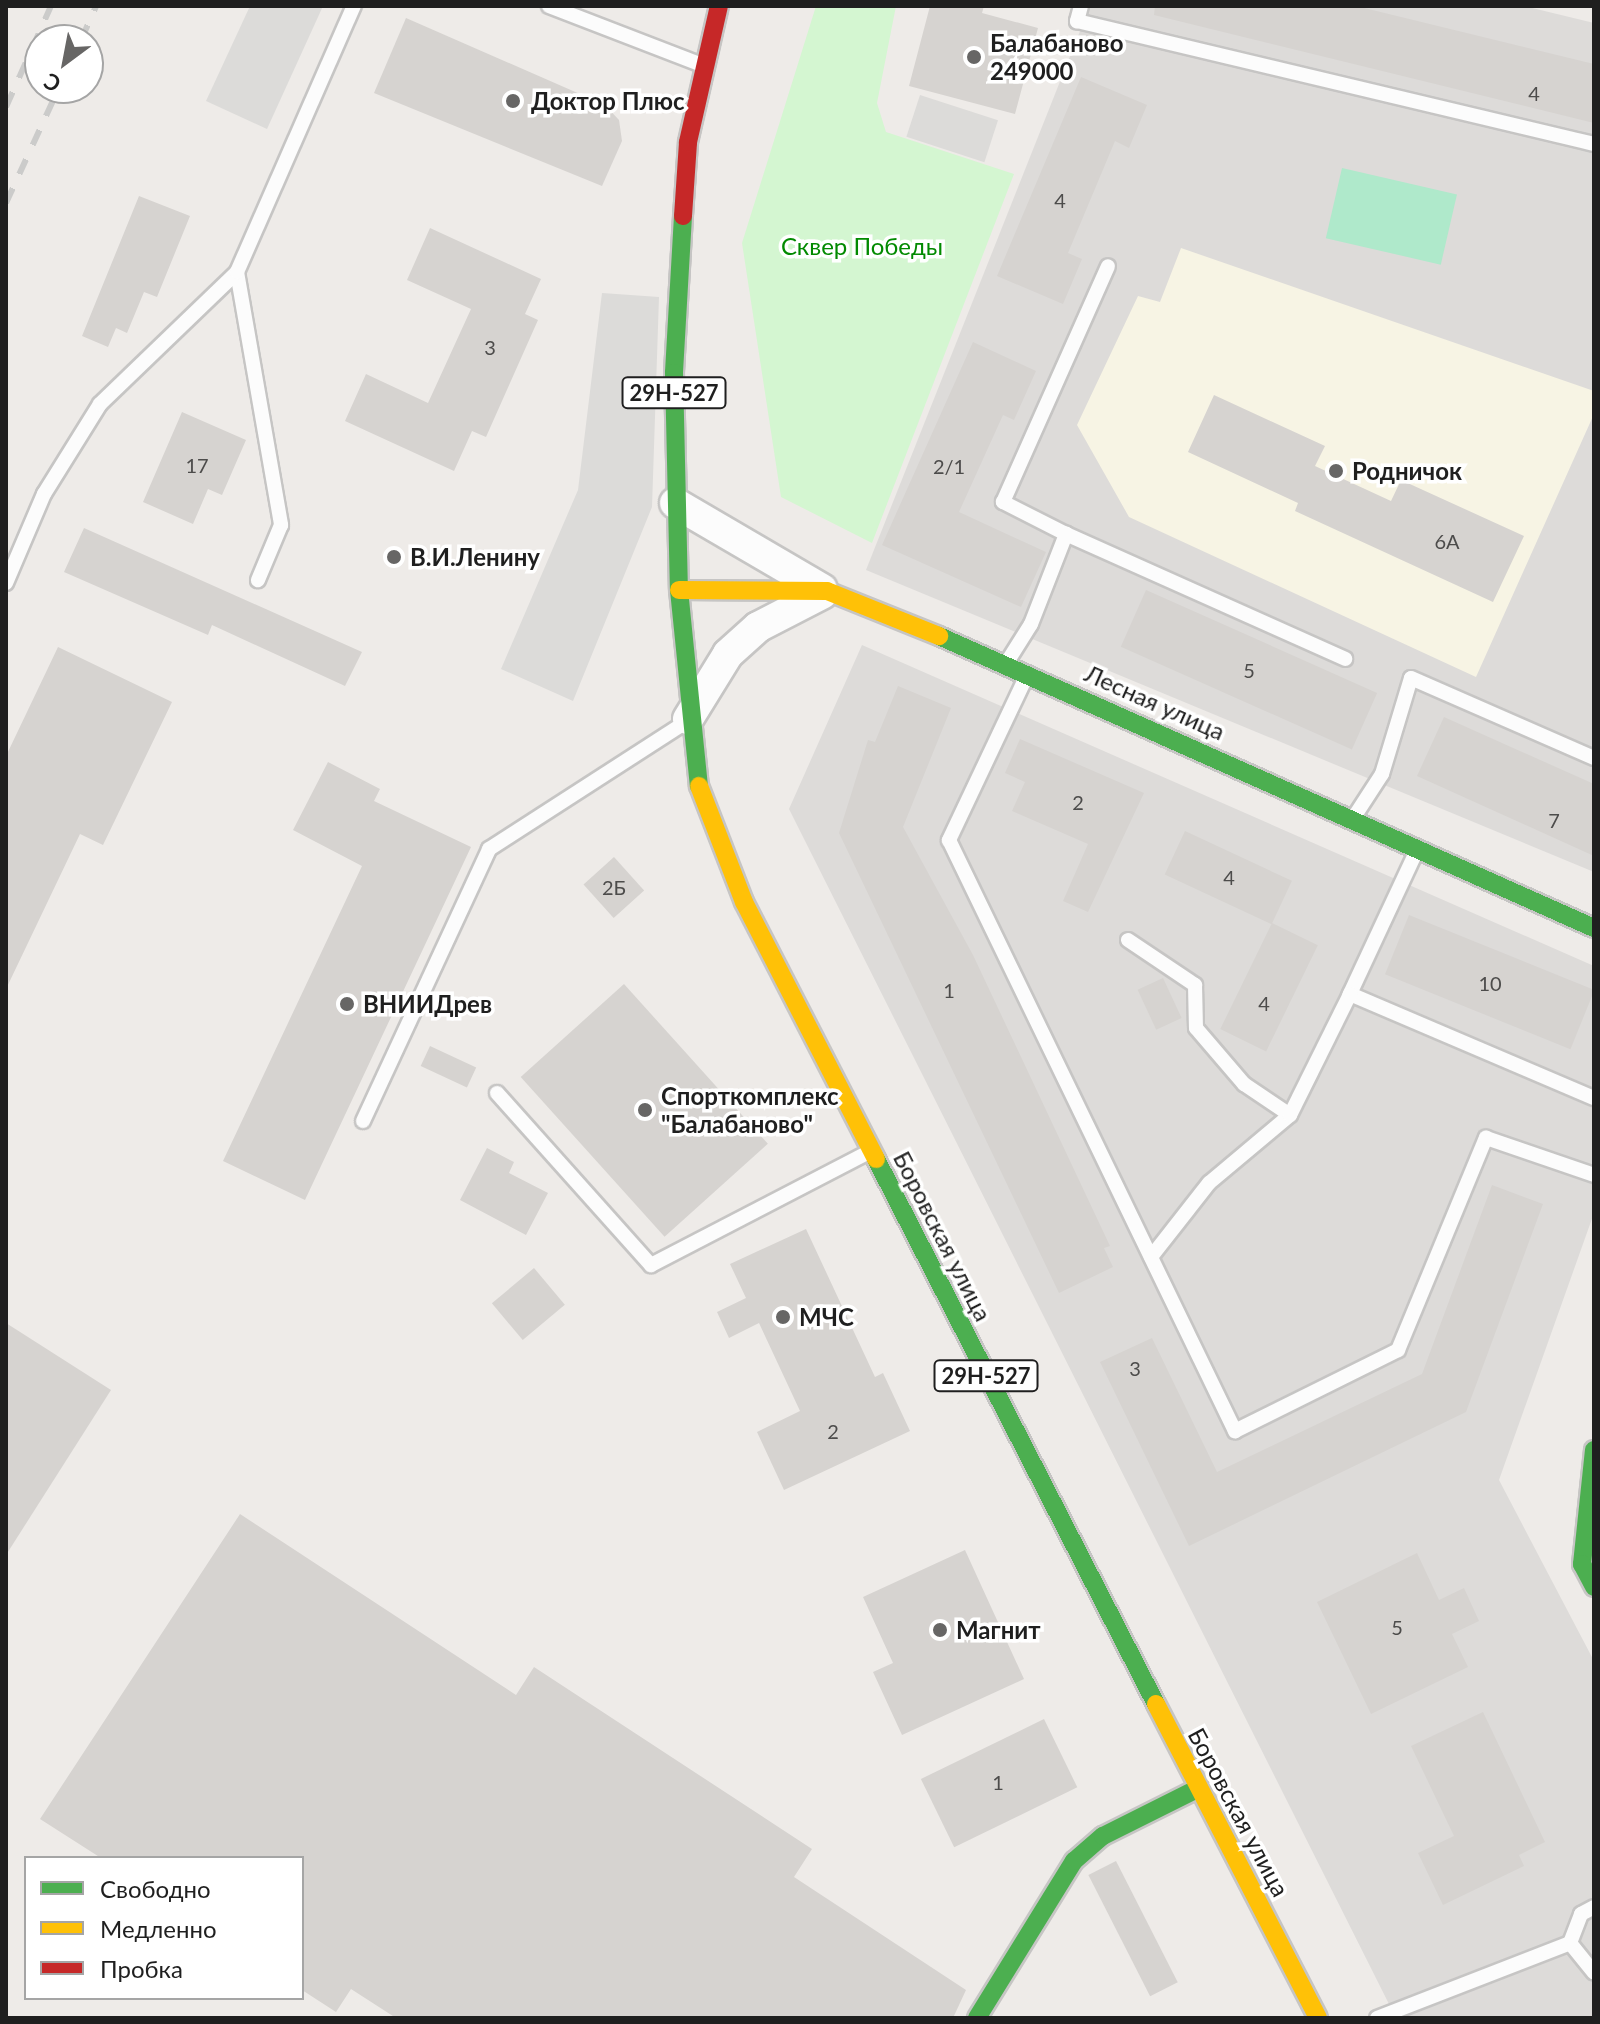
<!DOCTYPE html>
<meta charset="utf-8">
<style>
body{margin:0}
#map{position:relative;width:1600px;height:2024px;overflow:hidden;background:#eeebe8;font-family:Lato,sans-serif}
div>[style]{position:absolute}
.residential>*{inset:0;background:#dddbd9}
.education>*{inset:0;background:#f7f4e4}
.park>*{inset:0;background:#d4f6d1}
.pitch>*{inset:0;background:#afe9cb;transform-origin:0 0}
.parking>*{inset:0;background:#dcdbd9;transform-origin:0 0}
.building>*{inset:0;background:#d6d3d0;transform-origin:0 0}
.roads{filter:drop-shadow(2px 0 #c6c5c4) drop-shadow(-2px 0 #c6c5c4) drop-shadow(0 2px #c6c5c4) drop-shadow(0 -2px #c6c5c4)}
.lane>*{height:14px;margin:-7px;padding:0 7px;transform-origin:7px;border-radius:7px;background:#fcfcfc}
.street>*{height:30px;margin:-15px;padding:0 15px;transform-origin:15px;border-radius:15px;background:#fcfcfc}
.fast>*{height:18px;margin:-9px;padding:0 9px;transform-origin:9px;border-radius:9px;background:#4caf50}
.slow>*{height:18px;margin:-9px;padding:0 9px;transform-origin:9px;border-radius:9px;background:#ffc107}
.jam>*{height:18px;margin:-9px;padding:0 9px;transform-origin:9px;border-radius:9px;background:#c62828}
.rail>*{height:6px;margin-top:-3px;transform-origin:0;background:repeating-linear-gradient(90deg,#cbcbca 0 16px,transparent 0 32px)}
.dots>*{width:22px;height:22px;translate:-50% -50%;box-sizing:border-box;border:4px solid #fff;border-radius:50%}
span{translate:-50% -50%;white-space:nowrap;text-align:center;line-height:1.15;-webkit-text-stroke:7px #fff;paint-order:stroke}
.number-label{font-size:20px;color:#4d4c4b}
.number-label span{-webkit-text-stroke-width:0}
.shield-label span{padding:2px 6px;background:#fff;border:2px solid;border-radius:6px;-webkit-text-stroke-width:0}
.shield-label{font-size:22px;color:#1f1f1f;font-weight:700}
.poi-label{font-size:24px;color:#1f1f1f;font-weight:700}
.left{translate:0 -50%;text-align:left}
.park-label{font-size:24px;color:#028a01}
.street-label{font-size:24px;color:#1f1f1f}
.frame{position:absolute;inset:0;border:8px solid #1f1f1f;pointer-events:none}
.legend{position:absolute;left:24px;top:1856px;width:280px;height:144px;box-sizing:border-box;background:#fff;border:2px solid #a5a5a5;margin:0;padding:10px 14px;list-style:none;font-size:24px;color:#1f1f1f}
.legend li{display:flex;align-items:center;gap:16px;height:40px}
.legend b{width:40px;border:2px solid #a5a5a5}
.north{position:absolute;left:24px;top:24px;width:80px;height:80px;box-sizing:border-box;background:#fff;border:2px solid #a5a5a5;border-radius:50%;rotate:212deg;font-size:22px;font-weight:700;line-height:32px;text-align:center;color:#1f1f1f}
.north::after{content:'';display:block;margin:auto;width:28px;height:36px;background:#676665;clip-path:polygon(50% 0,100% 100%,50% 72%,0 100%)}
</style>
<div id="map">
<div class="residential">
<i style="clip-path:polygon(1090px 6px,1524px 6px,1594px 23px,1594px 872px,866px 570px)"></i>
<i style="clip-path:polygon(862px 645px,1594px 966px,1594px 1213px,1499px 1480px,1594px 1661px,1594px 2018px,1396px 2018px,789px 809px)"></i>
</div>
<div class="education">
<i style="clip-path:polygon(1181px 248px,1594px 391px,1594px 414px,1476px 677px,1129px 517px,1077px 425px,1138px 296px,1160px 302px)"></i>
</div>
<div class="park">
<i style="clip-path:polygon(816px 6px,896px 6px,877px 103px,886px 132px,1014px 174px,872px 543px,781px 497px,742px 243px)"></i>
</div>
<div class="pitch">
<i style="left:1342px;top:168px;width:118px;height:72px;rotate:13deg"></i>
</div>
<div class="parking">
<i style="clip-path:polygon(250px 6px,323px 6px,267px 129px,206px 101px)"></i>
<i style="left:920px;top:95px;width:82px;height:44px;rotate:18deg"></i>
<i style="clip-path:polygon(602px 293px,659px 297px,652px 507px,573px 701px,501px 669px,578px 490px)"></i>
</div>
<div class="building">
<i style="clip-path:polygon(930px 6px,984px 6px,982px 13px,1038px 28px,1015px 114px,909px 86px)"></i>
<i style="clip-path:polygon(1155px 6px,1356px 6px,1594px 64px,1594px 123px,1154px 15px)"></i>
<i style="clip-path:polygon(406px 18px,605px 105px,619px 120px,622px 141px,602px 186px,374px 93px)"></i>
<i style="clip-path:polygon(1081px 77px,1147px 105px,1129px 148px,1115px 141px,1068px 253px,1082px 259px,1063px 304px,997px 276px)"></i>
<i style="clip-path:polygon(139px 196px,190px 216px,157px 297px,144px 292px,127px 333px,116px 328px,108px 347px,82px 336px)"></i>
<i style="clip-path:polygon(430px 228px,541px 279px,525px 314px,538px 320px,486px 437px,472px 431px,454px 471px,345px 421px,366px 374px,428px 403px,471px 309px,407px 280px)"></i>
<i style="clip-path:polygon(973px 342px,1036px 371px,1014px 420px,1003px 415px,959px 512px,1046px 552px,1021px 607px,882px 545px)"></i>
<i style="clip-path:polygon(1214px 395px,1325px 446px,1315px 466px,1391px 501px,1401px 480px,1524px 536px,1493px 602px,1295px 511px,1298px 503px,1188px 452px)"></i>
<i style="clip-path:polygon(182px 412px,246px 440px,222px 495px,208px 489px,193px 524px,143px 502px)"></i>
<i style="clip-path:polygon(84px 528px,362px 652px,345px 686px,212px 625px,208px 635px,64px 572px)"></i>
<i style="left:1146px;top:590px;width:253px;height:62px;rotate:24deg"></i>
<i style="clip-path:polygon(58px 647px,172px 702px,103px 845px,80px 834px,6px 989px,6px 756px)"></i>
<i style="clip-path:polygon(898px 686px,951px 708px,903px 827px,973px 955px,1110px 1246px,1104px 1248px,1113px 1267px,1059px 1293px,839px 833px,868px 740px,875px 742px)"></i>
<i style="clip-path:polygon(1444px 717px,1594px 784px,1594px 856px,1417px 776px)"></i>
<i style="clip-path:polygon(1020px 739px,1144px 793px,1088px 912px,1063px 901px,1088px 844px,1012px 811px,1025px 782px,1005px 773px)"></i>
<i style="clip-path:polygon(328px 762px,380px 789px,374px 801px,471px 847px,305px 1200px,223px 1161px,362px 866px,293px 830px)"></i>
<i style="left:1185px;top:831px;width:118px;height:48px;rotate:25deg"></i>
<i style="left:614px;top:857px;width:45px;height:41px;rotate:48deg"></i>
<i style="left:1409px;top:915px;width:200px;height:64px;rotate:22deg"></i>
<i style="left:1272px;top:923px;width:51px;height:118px;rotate:26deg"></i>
<i style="left:1163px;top:978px;width:44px;height:28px;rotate:65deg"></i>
<i style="left:624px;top:984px;width:215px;height:139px;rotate:48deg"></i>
<i style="left:430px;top:1046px;width:51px;height:22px;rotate:25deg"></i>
<i style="clip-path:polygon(487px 1148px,514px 1162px,509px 1173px,548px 1193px,526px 1235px,460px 1200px)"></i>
<i style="clip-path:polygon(1492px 1185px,1543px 1204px,1466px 1412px,1189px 1546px,1100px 1362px,1152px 1338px,1217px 1472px,1422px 1374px)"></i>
<i style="clip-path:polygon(806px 1229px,875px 1377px,883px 1373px,910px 1431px,784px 1490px,757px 1432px,800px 1411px,759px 1323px,729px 1338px,717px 1312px,746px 1298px,730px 1264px)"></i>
<i style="left:534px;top:1268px;width:48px;height:55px;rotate:50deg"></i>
<i style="clip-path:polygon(6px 1323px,111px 1390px,6px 1555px)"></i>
<i style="clip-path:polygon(240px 1514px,516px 1695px,534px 1667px,812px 1849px,794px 1877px,966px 1990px,953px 2018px,396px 2018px,351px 1989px,336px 2012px,302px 1990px,302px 1858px,101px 1858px,40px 1819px)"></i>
<i style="clip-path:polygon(965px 1550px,1024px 1679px,902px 1735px,873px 1672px,893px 1663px,863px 1597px)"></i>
<i style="clip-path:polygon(1417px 1553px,1439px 1600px,1464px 1588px,1479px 1621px,1452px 1634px,1468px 1667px,1371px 1714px,1317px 1602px)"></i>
<i style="clip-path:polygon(1483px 1712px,1545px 1842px,1519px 1855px,1524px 1866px,1443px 1905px,1418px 1853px,1454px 1836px,1411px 1746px)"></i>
<i style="left:1044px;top:1719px;width:76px;height:137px;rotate:64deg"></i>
<i style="left:1116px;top:1861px;width:136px;height:31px;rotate:63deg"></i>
</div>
<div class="roads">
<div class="lane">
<i style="left:549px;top:6px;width:164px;rotate:21.1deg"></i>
<i style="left:1081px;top:6px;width:16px;rotate:105deg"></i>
<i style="left:1077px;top:21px;width:531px;rotate:13.38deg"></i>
<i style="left:237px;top:272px;width:257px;rotate:80.1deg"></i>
<i style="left:281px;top:525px;width:60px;rotate:112.7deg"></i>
<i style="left:1066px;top:534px;width:71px;rotate:-153.1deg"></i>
<i style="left:1003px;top:502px;width:258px;rotate:-66deg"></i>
<i style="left:6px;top:583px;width:97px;rotate:-66.9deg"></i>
<i style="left:44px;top:494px;width:106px;rotate:-58.1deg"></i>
<i style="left:100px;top:404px;width:190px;rotate:-43.9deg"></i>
<i style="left:237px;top:272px;width:291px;rotate:-66.3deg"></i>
<i style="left:1009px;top:659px;width:41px;rotate:-57.8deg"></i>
<i style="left:1031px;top:624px;width:97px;rotate:-68.7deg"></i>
<i style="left:1066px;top:534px;width:306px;rotate:24.1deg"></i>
<i style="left:1027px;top:675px;width:183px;rotate:115.3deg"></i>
<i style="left:949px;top:840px;width:657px;rotate:64.18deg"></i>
<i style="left:1235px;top:1431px;width:182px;rotate:-26.4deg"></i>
<i style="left:1398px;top:1350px;width:230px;rotate:-67.5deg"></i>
<i style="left:1486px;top:1138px;width:114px;rotate:18.9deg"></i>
<i style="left:1356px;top:814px;width:48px;rotate:-57deg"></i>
<i style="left:1382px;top:774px;width:100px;rotate:-73.2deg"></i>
<i style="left:1411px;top:678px;width:200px;rotate:23.6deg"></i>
<i style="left:1417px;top:850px;width:159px;rotate:115deg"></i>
<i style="left:1350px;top:994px;width:265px;rotate:23.1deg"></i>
<i style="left:1128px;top:940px;width:81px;rotate:33.9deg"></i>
<i style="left:1195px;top:985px;width:43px;rotate:88.7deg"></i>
<i style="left:1196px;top:1028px;width:74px;rotate:49.4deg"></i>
<i style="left:1244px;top:1084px;width:55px;rotate:34deg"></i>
<i style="left:497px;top:1093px;width:231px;rotate:48.2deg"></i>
<i style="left:651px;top:1265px;width:246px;rotate:-27.4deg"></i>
<i style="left:363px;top:1121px;width:300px;rotate:-65.1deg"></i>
<i style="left:489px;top:849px;width:234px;rotate:-32.8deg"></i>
<i style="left:1151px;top:1257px;width:94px;rotate:-51.9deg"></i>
<i style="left:1209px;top:1183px;width:106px;rotate:-40deg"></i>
<i style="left:1290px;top:1115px;width:135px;rotate:-63.6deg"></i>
<i style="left:1570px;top:1943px;width:31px;rotate:-69deg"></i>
<i style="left:1581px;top:1914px;width:15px;rotate:-28deg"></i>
<i style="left:1377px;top:2018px;width:207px;rotate:-21.2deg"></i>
<i style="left:1570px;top:1943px;width:38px;rotate:51deg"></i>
</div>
<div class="street">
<i style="left:675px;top:503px;width:170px;rotate:30.3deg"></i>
<i style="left:688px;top:719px;width:76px;rotate:-58.4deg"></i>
<i style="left:728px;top:654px;width:40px;rotate:-42deg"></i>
<i style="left:758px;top:627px;width:72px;rotate:-27.3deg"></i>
</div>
<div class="fast">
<i style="left:683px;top:216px;width:157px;rotate:93.3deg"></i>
<i style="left:674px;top:373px;width:217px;rotate:88.7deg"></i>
<i style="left:679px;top:590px;width:197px;rotate:84.2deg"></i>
<i style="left:939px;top:636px;width:717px;rotate:24.03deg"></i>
<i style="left:876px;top:1159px;width:613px;rotate:62.81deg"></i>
<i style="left:1594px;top:1450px;width:115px;rotate:96deg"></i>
<i style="left:1582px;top:1564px;width:26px;rotate:62deg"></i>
<i style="left:977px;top:2018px;width:185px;rotate:-58.3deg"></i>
<i style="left:1074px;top:1861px;width:38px;rotate:-41deg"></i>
<i style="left:1103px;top:1836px;width:107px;rotate:-26.6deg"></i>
</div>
<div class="slow">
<i style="left:679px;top:590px;width:148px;rotate:0.4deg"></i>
<i style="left:827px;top:591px;width:121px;rotate:21.9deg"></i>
<i style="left:699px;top:786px;width:124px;rotate:68.8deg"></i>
<i style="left:744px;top:902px;width:289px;rotate:62.8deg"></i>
<i style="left:1156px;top:1704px;width:353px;rotate:62.7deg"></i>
</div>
<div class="jam">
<i style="left:683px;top:216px;width:74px;rotate:-86.1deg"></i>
<i style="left:688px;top:142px;width:139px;rotate:-77.2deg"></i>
</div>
</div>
<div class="rail">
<i style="left:81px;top:40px;width:37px;rotate:-66deg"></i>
<i style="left:6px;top:107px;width:111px;rotate:-66deg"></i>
<i style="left:6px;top:203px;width:127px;rotate:-65.3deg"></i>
</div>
<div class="dots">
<i style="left:974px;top:57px;background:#676665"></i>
<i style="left:513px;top:101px;background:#676665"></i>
<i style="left:1336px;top:471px;background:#676665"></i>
<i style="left:394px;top:557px;background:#676665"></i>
<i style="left:347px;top:1004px;background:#676665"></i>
<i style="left:645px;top:1110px;background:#676665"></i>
<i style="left:783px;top:1317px;background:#676665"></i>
<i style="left:940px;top:1630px;background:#676665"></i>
</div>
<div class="number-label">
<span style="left:1534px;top:93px">4</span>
<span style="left:1060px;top:200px">4</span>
<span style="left:490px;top:347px">3</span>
<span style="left:197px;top:465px">17</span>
<span style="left:949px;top:466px">2/1</span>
<span style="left:1447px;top:541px">6А</span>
<span style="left:1249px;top:670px">5</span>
<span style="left:1078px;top:802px">2</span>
<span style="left:1554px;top:820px">7</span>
<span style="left:1229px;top:877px">4</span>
<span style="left:614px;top:887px">2Б</span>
<span style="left:1490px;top:983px">10</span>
<span style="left:949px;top:990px">1</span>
<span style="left:1264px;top:1003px">4</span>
<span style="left:1135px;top:1368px">3</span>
<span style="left:833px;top:1431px">2</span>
<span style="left:1397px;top:1627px">5</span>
<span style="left:998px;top:1782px">1</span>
</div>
<div class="shield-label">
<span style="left:674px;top:393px">29Н-527</span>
<span style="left:986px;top:1376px">29Н-527</span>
</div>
<div class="poi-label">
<span class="left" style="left:990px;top:57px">Балабаново<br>249000</span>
<span class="left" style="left:531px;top:101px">Доктор Плюс</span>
<span class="left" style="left:1352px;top:471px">Родничок</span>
<span class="left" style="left:410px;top:557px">В.И.Ленину</span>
<span class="left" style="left:363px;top:1004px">ВНИИДрев</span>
<span class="left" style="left:661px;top:1110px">Спорткомплекс<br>"Балабаново"</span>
<span class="left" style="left:799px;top:1317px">МЧС</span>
<span class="left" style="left:956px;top:1630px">Магнит</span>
</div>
<div class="park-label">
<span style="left:862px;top:246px">Сквер Победы</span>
</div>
<div class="street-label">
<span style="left:1155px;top:702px;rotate:24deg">Лесная улица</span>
<span style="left:943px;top:1236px;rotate:63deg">Боровская улица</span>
<span style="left:1239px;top:1812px;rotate:62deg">Боровская улица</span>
</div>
<div class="frame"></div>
<ul class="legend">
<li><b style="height:10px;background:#4caf50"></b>Свободно</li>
<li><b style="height:10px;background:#ffc107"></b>Медленно</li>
<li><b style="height:10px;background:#c62828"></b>Пробка</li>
</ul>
<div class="north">С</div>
</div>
